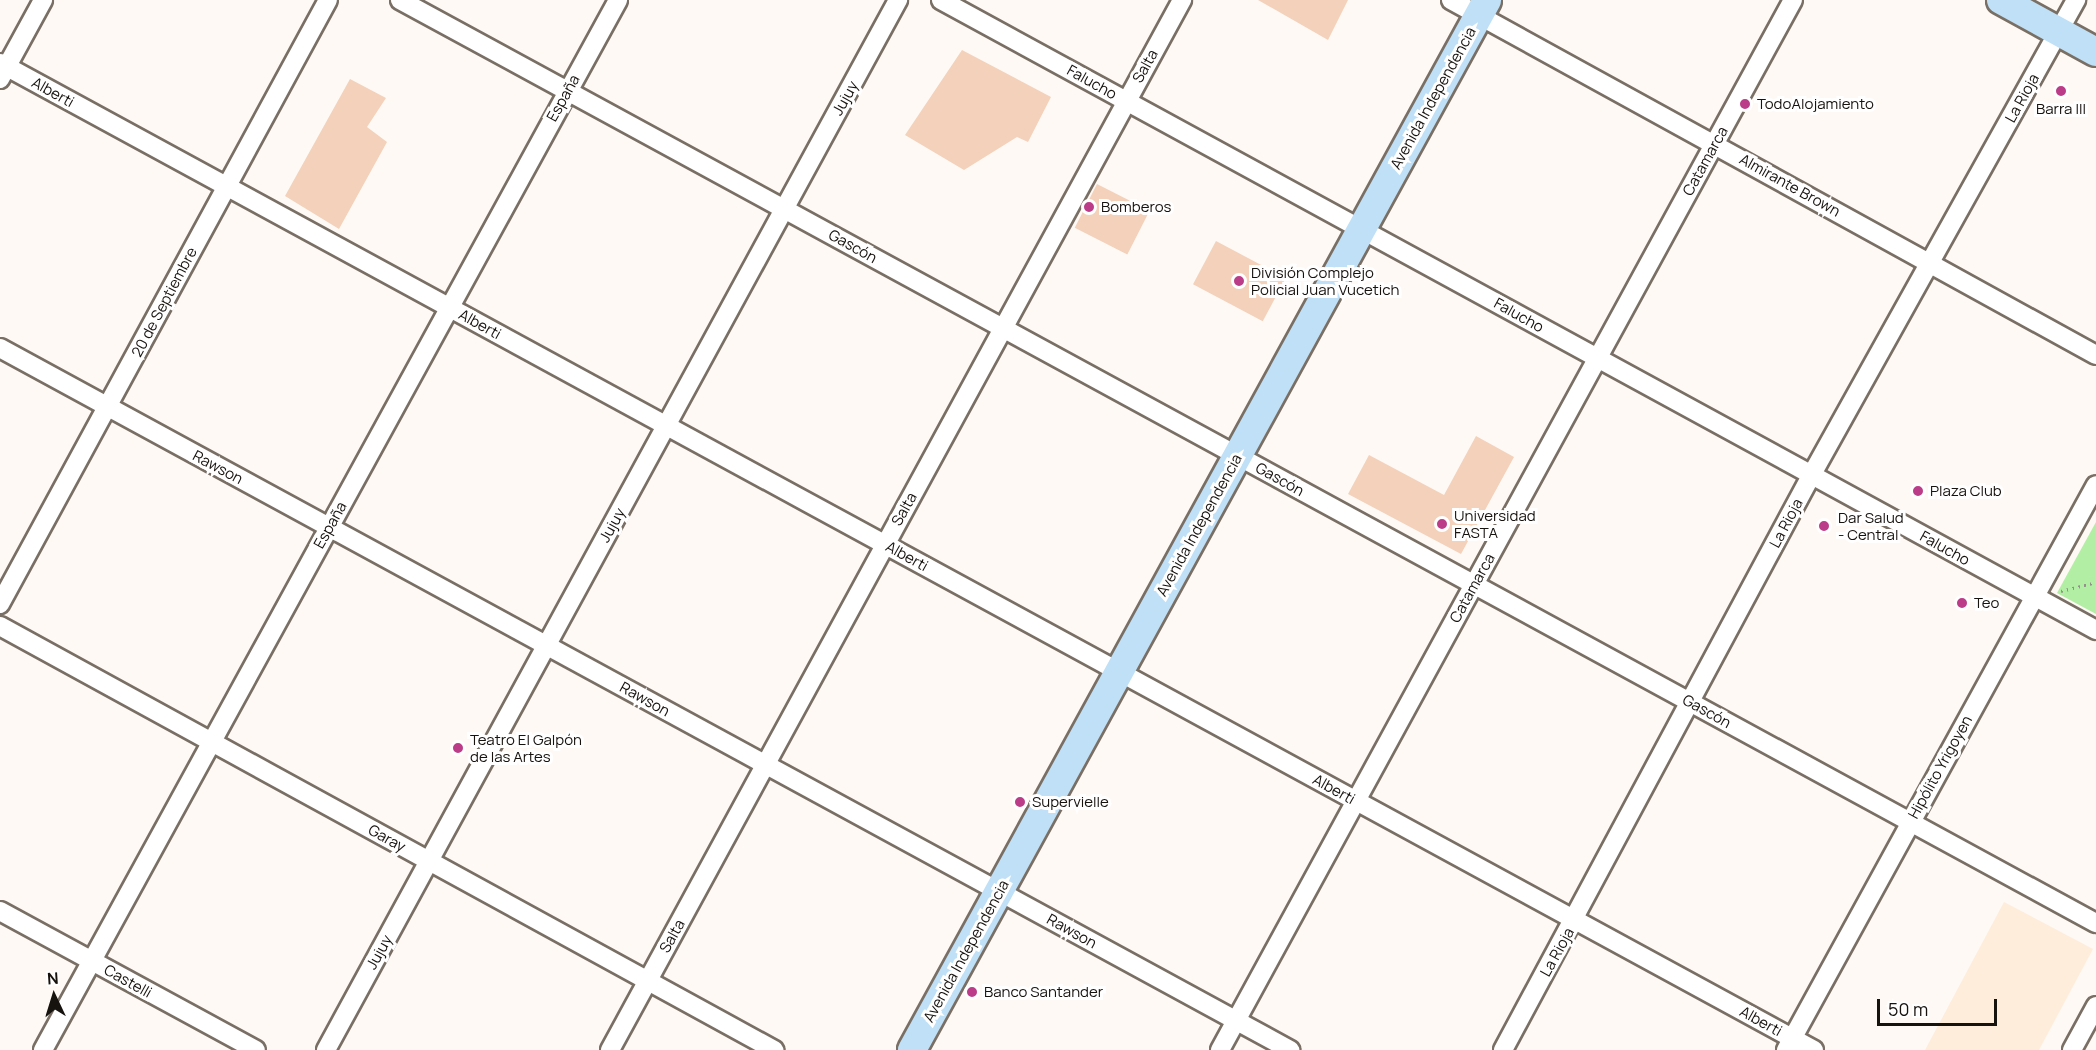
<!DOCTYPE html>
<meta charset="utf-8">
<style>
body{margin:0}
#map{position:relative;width:2096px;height:1050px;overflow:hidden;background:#fef9f5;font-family:Manrope,sans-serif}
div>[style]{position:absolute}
.built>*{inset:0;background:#feeddb}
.green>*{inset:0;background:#b2eea3}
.building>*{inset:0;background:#f3d1ba;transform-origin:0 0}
.path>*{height:3px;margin-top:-1.5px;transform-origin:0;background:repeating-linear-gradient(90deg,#94908c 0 1.5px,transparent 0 6px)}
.roads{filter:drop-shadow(2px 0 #796f65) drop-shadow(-2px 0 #796f65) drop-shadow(0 2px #796f65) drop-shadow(0 -2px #796f65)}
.minor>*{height:18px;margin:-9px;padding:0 9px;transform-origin:9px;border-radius:9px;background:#fff}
.primary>*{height:28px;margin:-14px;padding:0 14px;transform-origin:14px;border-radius:14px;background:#bfe0f7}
.dots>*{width:16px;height:16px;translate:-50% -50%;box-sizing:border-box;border:3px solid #fff;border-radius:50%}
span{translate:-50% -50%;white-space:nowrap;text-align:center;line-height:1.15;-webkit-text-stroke:6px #fff;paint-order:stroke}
.street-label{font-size:15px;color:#16120e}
.poi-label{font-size:15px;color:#16120e}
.left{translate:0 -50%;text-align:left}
.north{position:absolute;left:24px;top:966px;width:60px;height:60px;-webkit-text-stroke:4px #fff;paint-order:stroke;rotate:356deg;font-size:16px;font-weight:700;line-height:24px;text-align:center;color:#16120e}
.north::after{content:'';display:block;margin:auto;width:21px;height:27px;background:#16120e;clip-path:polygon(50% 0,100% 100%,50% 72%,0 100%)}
.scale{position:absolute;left:1877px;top:999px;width:120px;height:27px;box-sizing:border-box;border:3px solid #16120e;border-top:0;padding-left:8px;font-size:18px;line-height:21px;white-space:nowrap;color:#16120e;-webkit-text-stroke:4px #fff;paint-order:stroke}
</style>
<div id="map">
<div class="built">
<i style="clip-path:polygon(2004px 902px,2093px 949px,2039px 1050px,1925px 1050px)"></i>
</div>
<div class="green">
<i style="clip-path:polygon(2096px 522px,2096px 614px,2057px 593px)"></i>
</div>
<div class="building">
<i style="clip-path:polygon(1258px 0,1348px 0,1328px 40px)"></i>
<i style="clip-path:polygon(962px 50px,1051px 97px,1028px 142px,1017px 137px,964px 170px,905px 135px)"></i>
<i style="clip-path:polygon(350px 79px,386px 98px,367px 127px,387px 142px,339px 229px,285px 196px)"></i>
<i style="left:1097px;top:184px;width:59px;height:49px;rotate:27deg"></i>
<i style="left:1216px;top:241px;width:79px;height:49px;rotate:28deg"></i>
<i style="clip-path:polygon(1476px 436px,1514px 457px,1461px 554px,1348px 494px,1369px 455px,1444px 495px)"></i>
</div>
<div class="path">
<i style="left:2061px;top:591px;width:36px;rotate:-14deg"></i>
</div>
<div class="roads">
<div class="minor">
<i style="left:400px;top:0;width:1931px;rotate:28.56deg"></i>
<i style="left:941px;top:0;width:1316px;rotate:28.61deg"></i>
<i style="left:1451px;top:0;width:736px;rotate:28.83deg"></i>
<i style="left:0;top:63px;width:2065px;rotate:28.55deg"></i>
<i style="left:0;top:79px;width:90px;rotate:-61.4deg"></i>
<i style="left:0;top:348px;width:1469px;rotate:28.55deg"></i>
<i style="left:0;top:604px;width:687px;rotate:-61.5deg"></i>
<i style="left:0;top:626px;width:883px;rotate:28.71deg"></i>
<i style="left:0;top:911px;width:291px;rotate:28.5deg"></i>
<i style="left:43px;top:1050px;width:1197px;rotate:-61.29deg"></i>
<i style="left:326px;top:1050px;width:1196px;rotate:-61.42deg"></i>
<i style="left:610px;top:1050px;width:1196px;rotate:-61.42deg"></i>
<i style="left:1220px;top:1050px;width:1196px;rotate:-61.38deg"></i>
<i style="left:1503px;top:1050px;width:654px;rotate:-61.79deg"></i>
<i style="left:1812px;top:474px;width:543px;rotate:-60.88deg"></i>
<i style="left:1786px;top:1050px;width:644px;rotate:-61.25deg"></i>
<i style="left:2072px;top:1050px;width:50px;rotate:-61.4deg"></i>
</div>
<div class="primary">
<i style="left:2001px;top:0;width:108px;rotate:28.7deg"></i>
<i style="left:912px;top:1050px;width:1197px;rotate:-61.29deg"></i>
</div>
</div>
<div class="dots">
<i style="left:2061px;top:91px;background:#bb3c88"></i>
<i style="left:1745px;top:104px;background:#bb3c88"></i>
<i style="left:1089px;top:207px;background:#bb3c88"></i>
<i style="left:1239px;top:281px;background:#bb3c88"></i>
<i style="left:1918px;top:491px;background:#bb3c88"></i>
<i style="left:1442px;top:524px;background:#bb3c88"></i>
<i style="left:1824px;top:526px;background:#bb3c88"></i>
<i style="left:1962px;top:603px;background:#bb3c88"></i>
<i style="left:458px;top:748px;background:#bb3c88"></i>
<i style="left:1020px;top:802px;background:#bb3c88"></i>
<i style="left:972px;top:992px;background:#bb3c88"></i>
</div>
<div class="street-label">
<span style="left:1145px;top:66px;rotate:-61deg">Salta</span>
<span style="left:1092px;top:82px;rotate:29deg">Falucho</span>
<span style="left:53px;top:92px;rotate:29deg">Alberti</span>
<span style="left:563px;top:98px;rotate:-61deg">España</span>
<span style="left:845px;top:98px;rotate:-61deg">Jujuy</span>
<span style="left:1433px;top:98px;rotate:-61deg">Avenida Independencia</span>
<span style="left:2022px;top:98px;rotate:-61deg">La Rioja</span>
<span style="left:1705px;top:161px;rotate:-61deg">Catamarca</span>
<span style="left:1790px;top:185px;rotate:29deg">Almirante Brown</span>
<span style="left:853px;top:246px;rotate:29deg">Gascón</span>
<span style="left:164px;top:302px;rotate:-62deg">20 de Septiembre</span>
<span style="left:1519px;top:315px;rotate:29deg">Falucho</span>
<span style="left:480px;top:324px;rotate:29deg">Alberti</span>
<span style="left:218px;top:467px;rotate:28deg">Rawson</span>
<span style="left:1280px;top:479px;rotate:29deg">Gascón</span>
<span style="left:904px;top:509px;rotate:-61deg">Salta</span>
<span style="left:1786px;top:523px;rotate:-62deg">La Rioja</span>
<span style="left:330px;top:525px;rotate:-61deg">España</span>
<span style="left:612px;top:525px;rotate:-61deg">Jujuy</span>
<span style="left:1199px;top:525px;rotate:-61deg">Avenida Independencia</span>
<span style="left:1945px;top:548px;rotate:29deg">Falucho</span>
<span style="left:907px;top:556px;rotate:29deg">Alberti</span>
<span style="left:1472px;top:588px;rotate:-61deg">Catamarca</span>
<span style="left:645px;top:699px;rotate:29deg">Rawson</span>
<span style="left:1707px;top:711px;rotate:29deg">Gascón</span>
<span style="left:1940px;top:767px;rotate:-61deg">Hipólito Yrigoyen</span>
<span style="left:1334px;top:789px;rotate:29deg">Alberti</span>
<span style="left:387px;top:838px;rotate:29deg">Garay</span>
<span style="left:1072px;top:931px;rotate:29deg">Rawson</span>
<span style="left:672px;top:936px;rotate:-61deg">Salta</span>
<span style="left:966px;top:951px;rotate:-61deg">Avenida Independencia</span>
<span style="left:379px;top:952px;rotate:-61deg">Jujuy</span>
<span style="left:1557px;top:952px;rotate:-61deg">La Rioja</span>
<span style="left:128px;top:981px;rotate:29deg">Castelli</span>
<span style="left:1761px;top:1021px;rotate:29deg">Alberti</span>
</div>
<div class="poi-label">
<span class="left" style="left:1757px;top:104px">TodoAlojamiento</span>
<span style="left:2061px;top:109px">Barra III</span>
<span class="left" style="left:1101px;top:207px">Bomberos</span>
<span class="left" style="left:1251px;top:281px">División Complejo<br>Policial Juan Vucetich</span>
<span class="left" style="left:1930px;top:491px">Plaza Club</span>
<span class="left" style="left:1454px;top:524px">Universidad<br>FASTA</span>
<span class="left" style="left:1838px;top:526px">Dar Salud<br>- Central</span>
<span class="left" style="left:1974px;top:603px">Teo</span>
<span class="left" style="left:470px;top:748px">Teatro El Galpón<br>de las Artes</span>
<span class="left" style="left:1032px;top:802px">Supervielle</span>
<span class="left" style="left:984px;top:992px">Banco Santander</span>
</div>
<div class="north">N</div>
<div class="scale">50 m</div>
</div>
